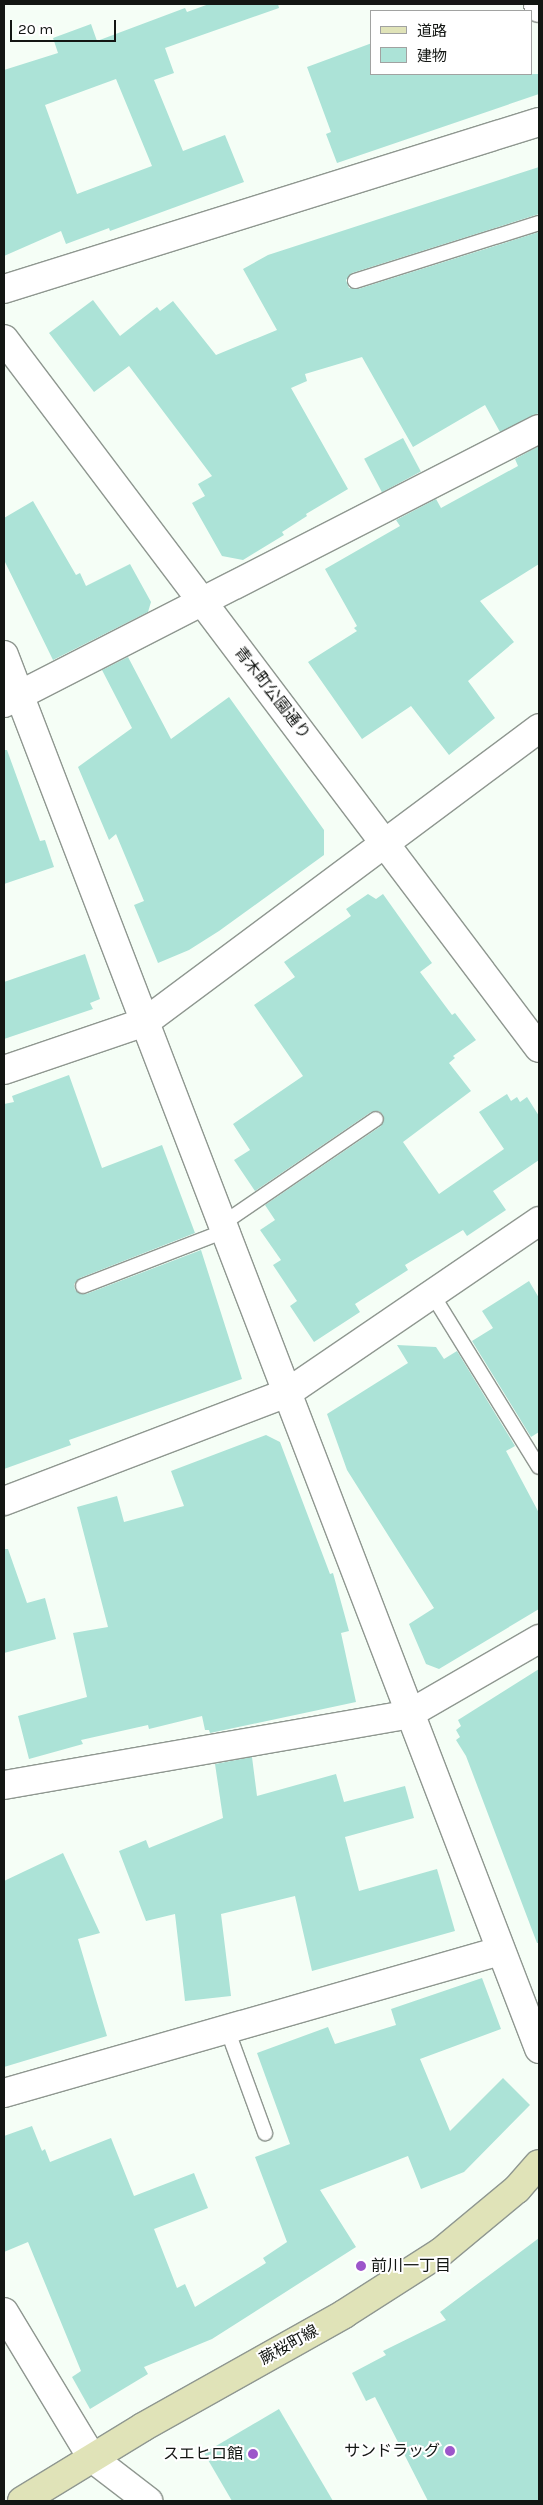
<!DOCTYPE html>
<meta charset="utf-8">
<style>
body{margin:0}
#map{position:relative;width:543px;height:2505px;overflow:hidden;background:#f5fef6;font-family:Karla,"Noto Sans JP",sans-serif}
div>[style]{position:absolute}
.building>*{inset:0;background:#ace3d7;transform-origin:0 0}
.roads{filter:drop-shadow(1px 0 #8f9790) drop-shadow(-1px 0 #8f9790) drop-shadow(0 1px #8f9790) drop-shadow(0 -1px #8f9790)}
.service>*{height:14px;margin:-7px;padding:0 7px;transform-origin:7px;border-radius:7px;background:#fff}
.minor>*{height:28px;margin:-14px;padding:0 14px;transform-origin:14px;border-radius:14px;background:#fff}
.tertiary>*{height:28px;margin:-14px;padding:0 14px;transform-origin:14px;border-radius:14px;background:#fff}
.secondary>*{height:28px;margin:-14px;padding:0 14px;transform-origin:14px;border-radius:14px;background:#e0e3b8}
.dots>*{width:14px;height:14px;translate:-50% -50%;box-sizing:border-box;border:2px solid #fff;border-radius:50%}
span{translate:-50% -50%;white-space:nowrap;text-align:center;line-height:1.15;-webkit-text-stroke:4px #fff;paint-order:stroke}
.street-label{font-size:16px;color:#131613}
.poi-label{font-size:16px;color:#131613}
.left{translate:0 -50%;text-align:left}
.right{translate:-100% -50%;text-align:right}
.frame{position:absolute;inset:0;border:5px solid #131613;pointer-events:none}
.legend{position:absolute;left:370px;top:10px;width:162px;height:65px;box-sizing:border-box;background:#fff;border:1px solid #a1a2a1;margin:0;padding:6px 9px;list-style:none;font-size:15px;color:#131613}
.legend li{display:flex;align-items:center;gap:10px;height:25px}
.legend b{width:25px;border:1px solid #a1a2a1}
.scale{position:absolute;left:10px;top:20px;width:106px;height:22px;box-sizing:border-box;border:2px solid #131613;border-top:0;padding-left:6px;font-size:15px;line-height:18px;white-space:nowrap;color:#131613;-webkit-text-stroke:4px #fff;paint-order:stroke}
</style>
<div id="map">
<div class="building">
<i style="clip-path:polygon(evenodd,209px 4px,278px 4px,279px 8px,165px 48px,174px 73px,154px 80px,183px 151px,225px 135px,244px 182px,110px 231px,109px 228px,66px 244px,61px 231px,4px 256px,4px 70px,58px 53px,53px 38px,91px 24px,97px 41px,185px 8px,187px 12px,209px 4px,116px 79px,152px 166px,77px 194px,45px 105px,116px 79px)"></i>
<i style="clip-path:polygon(372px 43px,372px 74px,539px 74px,539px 94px,337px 163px,326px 134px,331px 132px,307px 67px)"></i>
<i style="clip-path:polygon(539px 167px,539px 214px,352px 273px,346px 280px,349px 288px,358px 289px,539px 232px,539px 413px,500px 432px,485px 405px,413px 447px,362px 357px,305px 374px,307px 381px,291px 388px,348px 489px,306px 514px,307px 516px,282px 532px,284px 535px,243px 560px,222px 556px,192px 503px,205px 496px,198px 484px,212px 476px,129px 366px,94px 392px,49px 333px,93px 300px,120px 336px,157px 307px,160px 311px,173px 301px,216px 355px,277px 330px,243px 269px,268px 255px)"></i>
<i style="left:403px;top:438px;width:38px;height:44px;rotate:62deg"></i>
<i style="clip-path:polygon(539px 446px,539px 564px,480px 601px,514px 642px,468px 681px,495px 718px,449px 755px,411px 706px,362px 739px,308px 662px,357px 631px,354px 628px,357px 626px,325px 569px,400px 526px,396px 520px,436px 499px,441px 508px,518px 466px,515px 459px)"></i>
<i style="clip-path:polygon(33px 501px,76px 575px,80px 573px,86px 586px,130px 564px,151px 602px,148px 612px,53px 660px,4px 560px,4px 518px)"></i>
<i style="clip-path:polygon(128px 657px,171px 739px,229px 697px,324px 830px,324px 855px,219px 931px,189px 950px,158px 963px,134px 905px,144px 901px,116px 834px,109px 840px,78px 767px,132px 728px,102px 670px)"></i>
<i style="clip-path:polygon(4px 750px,7px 750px,40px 841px,45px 840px,54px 867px,4px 884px)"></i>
<i style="clip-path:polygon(368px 894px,376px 899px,383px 894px,432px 963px,420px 972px,452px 1015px,455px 1013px,476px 1040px,453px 1056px,455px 1058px,449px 1063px,471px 1091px,403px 1142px,439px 1194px,504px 1149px,479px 1112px,507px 1094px,511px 1101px,517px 1097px,520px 1102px,527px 1097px,539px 1116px,539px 1160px,493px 1191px,506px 1210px,467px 1236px,463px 1230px,405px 1265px,408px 1270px,355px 1304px,360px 1312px,314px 1342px,290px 1306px,297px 1301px,273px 1265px,281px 1260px,260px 1230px,275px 1220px,265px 1205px,381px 1126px,383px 1115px,379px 1111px,371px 1112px,255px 1191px,234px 1160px,250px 1150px,233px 1124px,303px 1076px,254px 1005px,295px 977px,284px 962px,351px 916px,346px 909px)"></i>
<i style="clip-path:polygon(85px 954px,100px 999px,90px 1003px,93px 1009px,4px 1039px,4px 982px)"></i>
<i style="clip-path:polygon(69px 1075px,102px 1168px,162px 1145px,195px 1233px,80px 1278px,74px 1284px,75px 1290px,86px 1294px,201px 1250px,242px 1379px,69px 1440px,71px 1445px,4px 1469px,4px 1104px,14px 1102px,12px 1096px)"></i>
<i style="clip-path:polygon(529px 1281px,539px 1298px,539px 1432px,531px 1437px,472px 1341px,493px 1328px,482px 1311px)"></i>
<i style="clip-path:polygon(397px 1345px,436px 1347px,444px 1359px,457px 1351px,515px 1446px,506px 1451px,539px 1513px,539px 1609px,439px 1669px,426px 1664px,409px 1624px,434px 1608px,347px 1470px,327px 1414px,408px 1363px)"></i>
<i style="clip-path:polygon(266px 1435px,280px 1442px,330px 1574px,333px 1573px,349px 1631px,341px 1633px,356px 1702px,210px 1733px,209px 1730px,205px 1730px,202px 1716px,149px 1729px,148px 1725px,81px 1740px,83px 1744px,29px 1759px,18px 1716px,87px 1697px,73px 1633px,108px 1627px,77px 1507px,117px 1496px,124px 1522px,184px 1506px,171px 1471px)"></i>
<i style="clip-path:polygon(4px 1549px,8px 1549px,27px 1603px,45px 1598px,56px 1639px,4px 1653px)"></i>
<i style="clip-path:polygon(539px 1669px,539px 1943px,537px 1943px,466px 1756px,456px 1740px,460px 1737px,456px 1730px,461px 1726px,458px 1720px)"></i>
<i style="clip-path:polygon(252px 1757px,257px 1796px,336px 1774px,344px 1802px,405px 1786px,414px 1818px,345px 1837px,359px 1891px,437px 1869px,455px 1931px,312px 1971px,295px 1896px,221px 1914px,231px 1996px,185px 2001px,175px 1914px,146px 1921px,119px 1851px,146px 1840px,149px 1848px,223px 1818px,215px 1764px)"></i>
<i style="clip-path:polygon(63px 1853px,100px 1933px,78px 1939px,107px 2036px,4px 2067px,4px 1881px)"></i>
<i style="clip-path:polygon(482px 1978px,501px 2029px,420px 2059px,450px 2131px,503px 2078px,530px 2105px,464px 2172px,421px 2189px,408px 2156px,320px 2190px,356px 2247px,212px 2339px,144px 2367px,148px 2374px,90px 2409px,72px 2377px,81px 2371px,28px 2242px,4px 2252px,4px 2136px,32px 2126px,42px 2151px,45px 2149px,50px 2162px,111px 2138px,134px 2196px,194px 2173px,208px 2208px,154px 2229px,177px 2288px,185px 2284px,195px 2307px,266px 2263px,263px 2258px,287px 2242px,255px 2157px,290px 2144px,257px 2053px,328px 2027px,335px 2044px,396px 2025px,391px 2009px)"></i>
<i style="clip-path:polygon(539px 2238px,539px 2501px,428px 2501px,375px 2397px,366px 2401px,352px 2373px,386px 2355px,383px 2351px,446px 2320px,440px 2312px)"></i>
<i style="clip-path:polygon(279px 2409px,333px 2501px,232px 2501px,204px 2453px)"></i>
</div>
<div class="roads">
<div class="service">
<i style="left:355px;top:281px;width:193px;rotate:-17.5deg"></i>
<i style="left:222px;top:1224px;width:186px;rotate:-34.3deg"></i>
<i style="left:83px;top:1286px;width:152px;rotate:-21.2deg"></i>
<i style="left:432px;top:1294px;width:203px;rotate:58.3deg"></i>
<i style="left:227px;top:2029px;width:111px;rotate:69.9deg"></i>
</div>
<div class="minor">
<i style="left:4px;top:703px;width:601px;rotate:-27.12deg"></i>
<i style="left:4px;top:1501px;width:303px;rotate:-20.9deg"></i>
<i style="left:287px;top:1393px;width:305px;rotate:-34.3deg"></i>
<i style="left:4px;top:1785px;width:411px;rotate:-9.9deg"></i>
<i style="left:409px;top:1714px;width:150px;rotate:-30deg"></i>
<i style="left:4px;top:2093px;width:516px;rotate:-15.98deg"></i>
<i style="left:92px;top:2458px;width:71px;rotate:37.5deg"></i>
</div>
<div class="tertiary">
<i style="left:538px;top:4px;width:4px;rotate:76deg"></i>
<i style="left:4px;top:289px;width:560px;rotate:-17.34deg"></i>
<i style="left:4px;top:339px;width:888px;rotate:52.96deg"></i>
<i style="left:4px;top:655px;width:1493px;rotate:69deg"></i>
<i style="left:4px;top:1070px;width:149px;rotate:-18.8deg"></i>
<i style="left:145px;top:1022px;width:492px;rotate:-36.7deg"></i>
<i style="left:4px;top:2312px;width:170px;rotate:58.9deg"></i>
</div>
<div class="secondary">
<i style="left:22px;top:2501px;width:142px;rotate:-31.4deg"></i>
<i style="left:143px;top:2427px;width:231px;rotate:-29.3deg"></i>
<i style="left:344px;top:2314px;width:115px;rotate:-32.6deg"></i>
<i style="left:441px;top:2252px;width:99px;rotate:-39.7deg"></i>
<i style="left:517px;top:2189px;width:33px;rotate:-49deg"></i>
</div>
</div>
<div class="dots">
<i style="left:361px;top:2266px;background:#9c56ca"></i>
<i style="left:450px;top:2451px;background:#9c56ca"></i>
<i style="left:253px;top:2454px;background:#9c56ca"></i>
</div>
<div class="street-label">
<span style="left:272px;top:693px;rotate:52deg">青木町公園通り</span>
<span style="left:289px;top:2345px;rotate:-29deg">蕨桜町線</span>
</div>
<div class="poi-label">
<span class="left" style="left:371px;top:2266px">前川一丁目</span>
<span class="right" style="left:440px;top:2451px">サンドラッグ</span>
<span class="right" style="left:243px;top:2454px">スエヒロ館</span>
</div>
<div class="frame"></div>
<ul class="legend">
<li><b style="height:6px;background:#e0e3b8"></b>道路</li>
<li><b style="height:14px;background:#ace3d7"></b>建物</li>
</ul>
<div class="scale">20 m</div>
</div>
